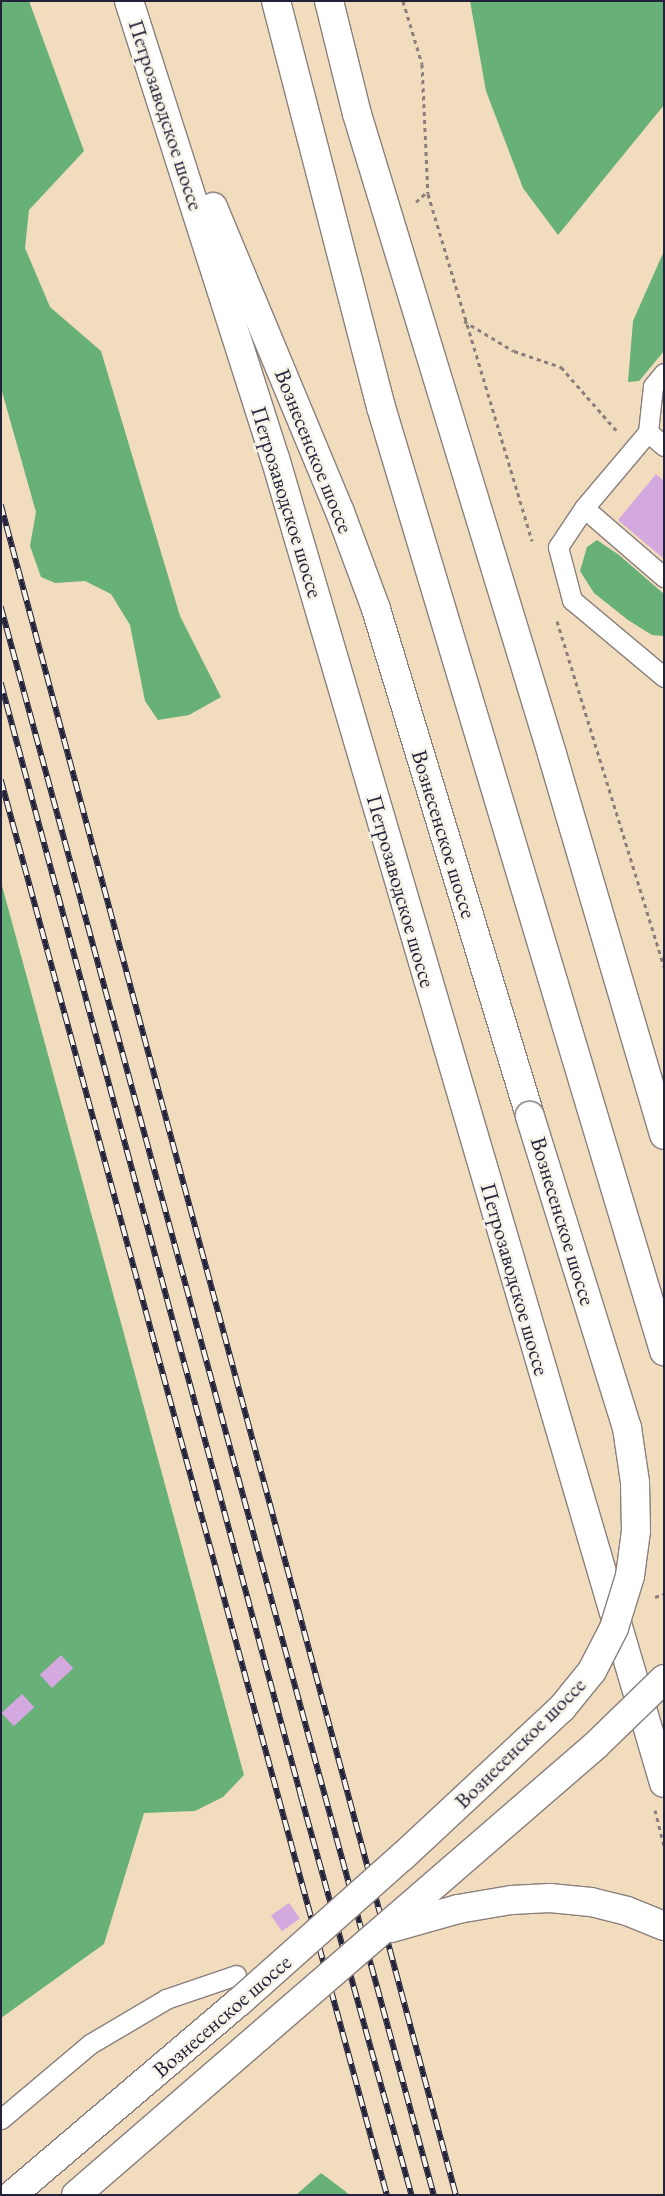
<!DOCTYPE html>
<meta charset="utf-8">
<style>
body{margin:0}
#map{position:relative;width:665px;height:2196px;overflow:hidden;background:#f1dcbe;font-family:"EB Garamond",serif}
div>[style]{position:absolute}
.forest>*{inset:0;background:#67b077}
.building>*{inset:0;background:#d4a9df;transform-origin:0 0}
.path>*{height:3px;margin-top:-1.5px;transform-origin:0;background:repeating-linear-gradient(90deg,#8a7f7c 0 4px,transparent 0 8px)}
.roads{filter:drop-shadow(1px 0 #8a7f7c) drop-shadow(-1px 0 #8a7f7c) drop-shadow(0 1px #8a7f7c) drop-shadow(0 -1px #8a7f7c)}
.lane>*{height:19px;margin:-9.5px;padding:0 9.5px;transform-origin:9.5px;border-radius:9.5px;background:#fff}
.primary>*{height:28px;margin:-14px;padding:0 14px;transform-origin:14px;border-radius:14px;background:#fff}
.rail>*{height:5.5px;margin-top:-2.75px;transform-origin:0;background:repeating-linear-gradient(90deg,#f7f3e8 0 11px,#22223b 0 22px);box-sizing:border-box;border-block:1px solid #22223b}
.bridges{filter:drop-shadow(1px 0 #8a7f7c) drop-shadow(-1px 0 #8a7f7c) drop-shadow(0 1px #8a7f7c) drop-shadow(0 -1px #8a7f7c)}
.primary-bridge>*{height:28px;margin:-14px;padding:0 14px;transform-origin:14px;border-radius:14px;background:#fff}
span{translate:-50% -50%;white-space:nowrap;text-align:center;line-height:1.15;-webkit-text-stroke:5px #f7f3e8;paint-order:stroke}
.street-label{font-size:22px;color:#22223b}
.frame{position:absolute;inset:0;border:2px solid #22223b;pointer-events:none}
</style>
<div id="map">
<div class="forest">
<i style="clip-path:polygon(1px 1px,29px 1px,84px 151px,29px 210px,25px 248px,50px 307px,101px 351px,180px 616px,221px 697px,189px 715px,158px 720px,145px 701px,130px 625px,111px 594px,85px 581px,55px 583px,41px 577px,30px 546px,36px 512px,1px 388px)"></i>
<i style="clip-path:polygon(470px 1px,664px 1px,664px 105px,558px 235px,523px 188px,486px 91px)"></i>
<i style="clip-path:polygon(664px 251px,664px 351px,639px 381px,628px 382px,633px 321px)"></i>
<i style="clip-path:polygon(597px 540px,619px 555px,664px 594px,664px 636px,652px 635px,628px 620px,594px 593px,580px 571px,587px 547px)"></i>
<i style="clip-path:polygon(1px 882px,244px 1775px,223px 1797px,195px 1811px,144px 1813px,104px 1944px,1px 2018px)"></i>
<i style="clip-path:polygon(321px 2173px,345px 2191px,349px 2195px,296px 2195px)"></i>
</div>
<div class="building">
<i style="clip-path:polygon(656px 474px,664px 481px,664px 559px,618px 520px)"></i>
<i style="left:61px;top:1655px;width:18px;height:29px;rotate:47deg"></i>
<i style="left:22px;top:1694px;width:18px;height:28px;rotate:47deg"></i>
<i style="left:289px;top:1903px;width:19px;height:22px;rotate:55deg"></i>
</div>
<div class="path">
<i style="left:403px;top:1px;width:66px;rotate:73.2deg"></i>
<i style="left:422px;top:64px;width:130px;rotate:87.4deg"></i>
<i style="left:428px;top:194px;width:362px;rotate:73.3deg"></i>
<i style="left:416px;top:202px;width:16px;rotate:-43deg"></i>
<i style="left:464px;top:321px;width:58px;rotate:31deg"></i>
<i style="left:514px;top:351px;width:50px;rotate:18.8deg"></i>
<i style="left:561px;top:367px;width:84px;rotate:48.9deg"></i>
<i style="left:557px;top:621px;width:362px;rotate:72.8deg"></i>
<i style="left:655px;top:1597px;width:9px;rotate:-18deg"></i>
<i style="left:655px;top:1810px;width:36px;rotate:76deg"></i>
</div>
<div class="roads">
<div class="lane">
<i style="left:648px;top:432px;width:46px;rotate:-83.8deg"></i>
<i style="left:653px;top:386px;width:17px;rotate:-50deg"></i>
<i style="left:664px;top:446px;width:21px;rotate:-139deg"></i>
<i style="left:648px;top:432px;width:99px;rotate:130.1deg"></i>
<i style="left:584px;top:508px;width:47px;rotate:123.7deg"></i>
<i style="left:558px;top:547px;width:55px;rotate:75.2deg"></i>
<i style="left:572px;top:600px;width:120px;rotate:39.9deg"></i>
<i style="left:584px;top:508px;width:106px;rotate:40.8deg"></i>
<i style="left:1px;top:2119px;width:116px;rotate:-40.1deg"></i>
<i style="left:90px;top:2044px;width:88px;rotate:-30.6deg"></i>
<i style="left:166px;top:1999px;width:74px;rotate:-18.9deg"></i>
</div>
<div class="primary">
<i style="left:129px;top:1px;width:480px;rotate:72.3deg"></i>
<i style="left:275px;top:458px;width:1381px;rotate:73.64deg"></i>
<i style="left:276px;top:1px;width:419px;rotate:75.5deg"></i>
<i style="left:381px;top:407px;width:986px;rotate:73.31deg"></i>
<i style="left:329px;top:1px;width:116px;rotate:76.1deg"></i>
<i style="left:357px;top:114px;width:669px;rotate:73.05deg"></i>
<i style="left:552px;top:754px;width:397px;rotate:73.6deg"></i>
<i style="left:213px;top:207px;width:330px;rotate:67.4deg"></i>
<i style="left:340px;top:512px;width:103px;rotate:69.6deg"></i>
<i style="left:376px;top:609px;width:530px;rotate:73.1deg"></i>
</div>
</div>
<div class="rail">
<i style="left:1px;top:505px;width:1750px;rotate:74.93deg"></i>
<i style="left:1px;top:607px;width:1646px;rotate:74.75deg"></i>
<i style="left:1px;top:683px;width:1153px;rotate:74.91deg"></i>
<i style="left:301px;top:1796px;width:414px;rotate:74.5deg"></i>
<i style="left:1px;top:780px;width:1467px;rotate:74.74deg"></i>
</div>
<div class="bridges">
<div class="primary-bridge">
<i style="left:391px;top:1928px;width:70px;rotate:-15.8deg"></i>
<i style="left:458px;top:1909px;width:54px;rotate:-9.6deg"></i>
<i style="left:511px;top:1900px;width:39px;rotate:-3deg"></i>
<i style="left:550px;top:1898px;width:41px;rotate:5.6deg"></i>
<i style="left:591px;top:1902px;width:37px;rotate:14deg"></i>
<i style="left:627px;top:1911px;width:40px;rotate:22deg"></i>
<i style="left:12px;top:2195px;width:298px;rotate:-40.4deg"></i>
<i style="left:239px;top:2002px;width:218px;rotate:-41.7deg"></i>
<i style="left:402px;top:1857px;width:219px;rotate:-43deg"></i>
<i style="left:562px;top:1708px;width:48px;rotate:-51deg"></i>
<i style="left:592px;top:1671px;width:48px;rotate:-62.9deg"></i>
<i style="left:614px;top:1628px;width:54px;rotate:-72.9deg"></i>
<i style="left:630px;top:1576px;width:45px;rotate:-82.4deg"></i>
<i style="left:636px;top:1531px;width:49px;rotate:-91.2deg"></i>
<i style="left:635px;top:1482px;width:55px;rotate:-98.4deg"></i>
<i style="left:627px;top:1428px;width:327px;rotate:-107.3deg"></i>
<i style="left:76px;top:2195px;width:688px;rotate:-40.87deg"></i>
<i style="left:596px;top:1745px;width:95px;rotate:-44.1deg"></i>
</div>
</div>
<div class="street-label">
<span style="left:166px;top:115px;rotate:72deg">Петрозаводское шоссе</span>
<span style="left:314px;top:451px;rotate:68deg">Вознесенское шоссе</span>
<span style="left:287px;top:502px;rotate:73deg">Петрозаводское шоссе</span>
<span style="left:444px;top:834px;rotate:73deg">Вознесенское шоссе</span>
<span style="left:401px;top:891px;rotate:74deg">Петрозаводское шоссе</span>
<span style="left:563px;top:1221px;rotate:73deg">Вознесенское шоссе</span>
<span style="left:515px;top:1279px;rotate:74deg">Петрозаводское шоссе</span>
<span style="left:520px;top:1743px;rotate:-45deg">Вознесенское шоссе</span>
<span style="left:222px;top:2016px;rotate:-41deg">Вознесенское шоссе</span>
</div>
<div class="frame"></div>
</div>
